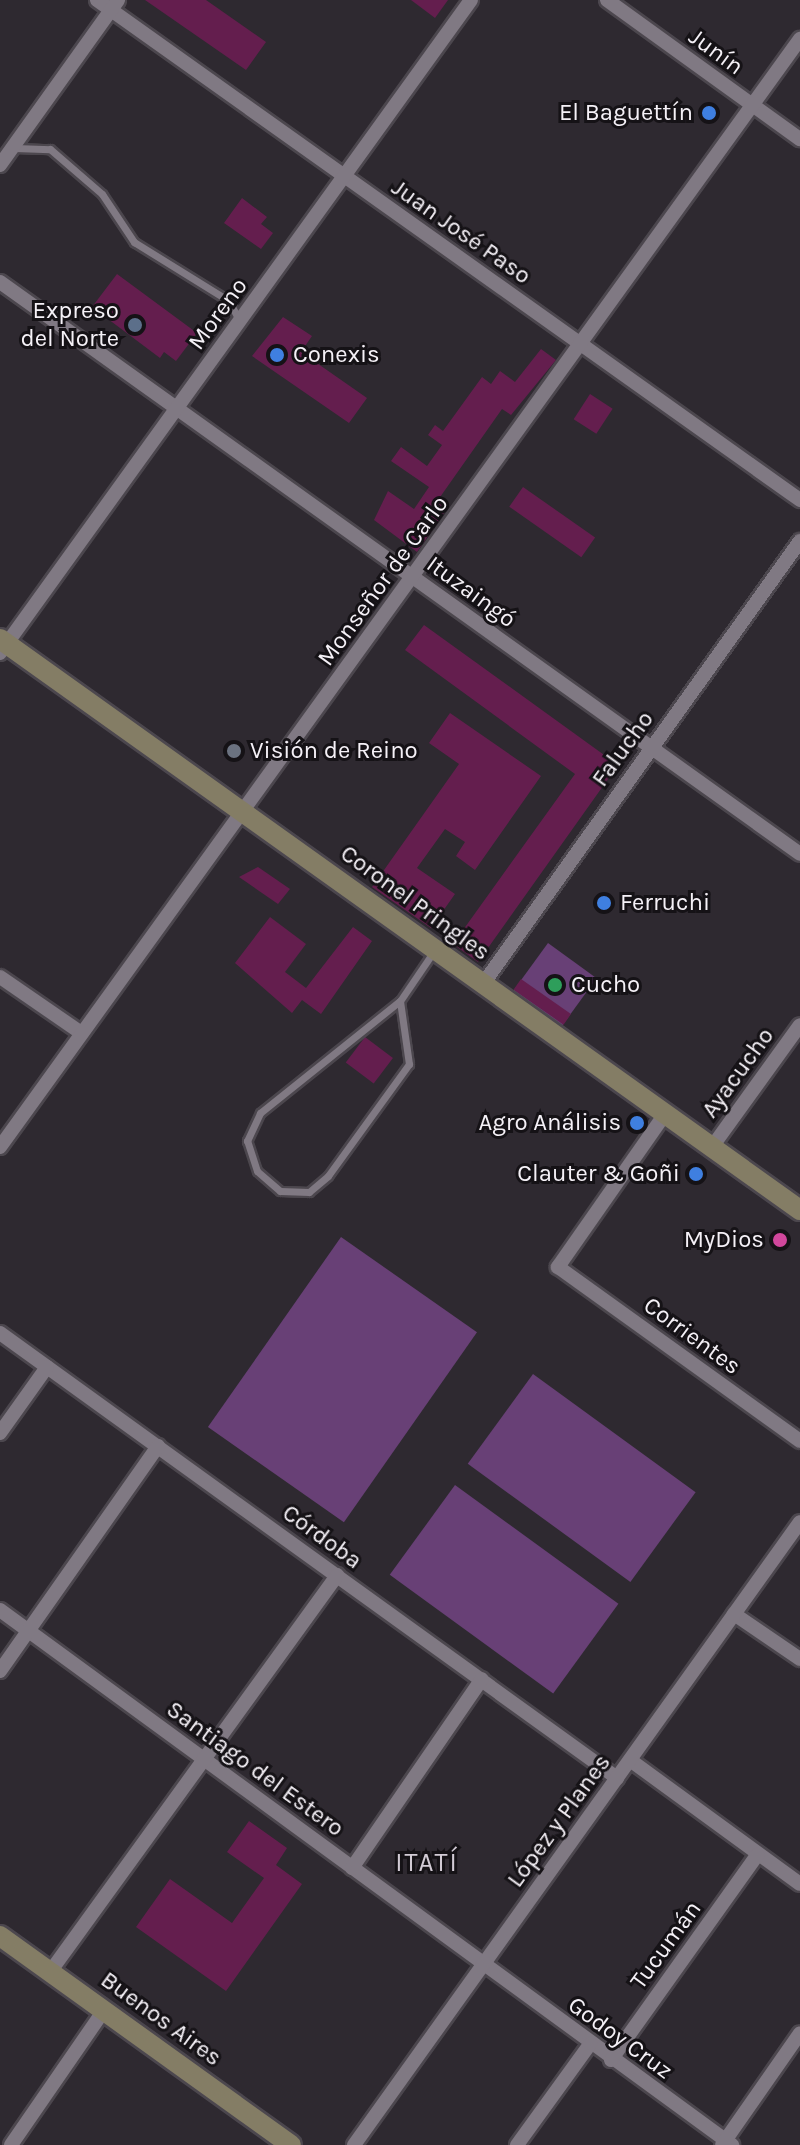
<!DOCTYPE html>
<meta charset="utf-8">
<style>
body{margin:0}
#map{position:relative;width:800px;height:2145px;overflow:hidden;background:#2e2930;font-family:Karla,sans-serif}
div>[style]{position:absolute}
.green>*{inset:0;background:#684076;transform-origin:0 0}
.building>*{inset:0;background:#641e4e;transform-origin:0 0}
.roads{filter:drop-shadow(2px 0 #4c474e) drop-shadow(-2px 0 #4c474e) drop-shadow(0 2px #4c474e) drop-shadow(0 -2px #4c474e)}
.lane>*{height:7px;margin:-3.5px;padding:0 3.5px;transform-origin:3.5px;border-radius:3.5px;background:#807983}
.street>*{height:14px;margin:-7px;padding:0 7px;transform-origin:7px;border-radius:7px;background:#807983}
.secondary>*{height:20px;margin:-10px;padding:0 10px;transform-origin:10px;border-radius:10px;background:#847d65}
.dots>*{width:22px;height:22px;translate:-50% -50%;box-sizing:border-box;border:4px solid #151216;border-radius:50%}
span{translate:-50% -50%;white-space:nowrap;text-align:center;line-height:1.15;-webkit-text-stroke:6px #151216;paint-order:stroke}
.street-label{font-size:24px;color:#f5f1f7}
.poi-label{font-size:24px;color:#f5f1f7}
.right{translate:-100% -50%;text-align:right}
.left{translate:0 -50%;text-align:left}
.neighbourhood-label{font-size:26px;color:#d2cbd5;letter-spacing:2px}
</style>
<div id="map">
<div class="green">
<i style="left:548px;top:943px;width:60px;height:59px;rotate:36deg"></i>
<i style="left:341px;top:1237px;width:166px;height:232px;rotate:35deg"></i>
<i style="left:533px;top:1374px;width:201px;height:111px;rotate:36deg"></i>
<i style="left:455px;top:1485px;width:202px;height:111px;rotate:36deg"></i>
</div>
<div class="building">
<i style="clip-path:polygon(145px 0,206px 0,266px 42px,246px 70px)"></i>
<i style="clip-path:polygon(411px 0,448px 0,435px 18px)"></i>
<i style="clip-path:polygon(242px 198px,267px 217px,261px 224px,273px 233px,261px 249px,224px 223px)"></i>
<i style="clip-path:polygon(117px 274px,197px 333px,176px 361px,164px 352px,160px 358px,92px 307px)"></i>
<i style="clip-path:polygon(283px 317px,312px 336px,301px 352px,367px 398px,349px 423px,252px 356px)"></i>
<i style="clip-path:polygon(541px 349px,556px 360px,511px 415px,502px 409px,438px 500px,448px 507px,417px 552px,374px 520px,388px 491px,414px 509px,429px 487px,391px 461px,401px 447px,427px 466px,442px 445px,428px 435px,435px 425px,443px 431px,482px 377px,491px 384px,500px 371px,515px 382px)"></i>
<i style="left:590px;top:394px;width:27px;height:30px;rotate:33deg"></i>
<i style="left:523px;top:487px;width:88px;height:24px;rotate:35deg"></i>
<i style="clip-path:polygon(424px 625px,618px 765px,478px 962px,453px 944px,575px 774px,405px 650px)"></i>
<i style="clip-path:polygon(450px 713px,541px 776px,475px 870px,456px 856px,465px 842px,445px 829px,417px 868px,455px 894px,431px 928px,372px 887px,459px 764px,429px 743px)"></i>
<i style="clip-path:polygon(258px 867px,290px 889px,278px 904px,239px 877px)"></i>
<i style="clip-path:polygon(270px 917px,306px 944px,285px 972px,306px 988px,353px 927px,372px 941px,321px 1014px,302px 1000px,292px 1013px,235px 963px)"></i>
<i style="left:521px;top:979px;width:61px;height:13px;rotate:35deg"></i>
<i style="left:365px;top:1037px;width:35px;height:32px;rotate:37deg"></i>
<i style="clip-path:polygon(249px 1821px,287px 1848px,276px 1865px,302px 1884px,226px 1991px,136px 1927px,170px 1879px,232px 1923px,264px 1878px,227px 1852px)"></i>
</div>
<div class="roads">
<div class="lane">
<i style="left:15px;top:148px;width:35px;rotate:2deg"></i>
<i style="left:50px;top:149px;width:69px;rotate:40.9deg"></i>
<i style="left:102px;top:194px;width:58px;rotate:56.3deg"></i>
<i style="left:134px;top:242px;width:112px;rotate:31.8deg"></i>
<i style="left:229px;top:301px;width:21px;rotate:62deg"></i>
<i style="left:400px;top:1001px;width:64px;rotate:81.9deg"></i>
<i style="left:409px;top:1064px;width:138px;rotate:125.9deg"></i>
<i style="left:328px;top:1176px;width:25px;rotate:140deg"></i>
<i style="left:309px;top:1192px;width:29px;rotate:-178deg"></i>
<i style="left:280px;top:1191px;width:30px;rotate:-139deg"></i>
<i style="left:257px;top:1171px;width:32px;rotate:-108deg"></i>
<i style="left:247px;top:1141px;width:31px;rotate:-65deg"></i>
<i style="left:260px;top:1113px;width:179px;rotate:-38.7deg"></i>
<i style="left:400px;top:1001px;width:60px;rotate:-55.8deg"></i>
</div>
<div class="street">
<i style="left:97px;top:0;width:863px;rotate:35.42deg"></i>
<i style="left:607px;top:0;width:238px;rotate:35.8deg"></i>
<i style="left:0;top:165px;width:203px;rotate:-54.4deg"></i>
<i style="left:0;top:282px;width:983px;rotate:35.56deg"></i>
<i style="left:0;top:653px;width:805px;rotate:-54.2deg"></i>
<i style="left:0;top:977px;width:97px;rotate:34.5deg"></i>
<i style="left:483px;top:984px;width:545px;rotate:-54.41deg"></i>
<i style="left:665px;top:1114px;width:187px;rotate:125deg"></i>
<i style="left:558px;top:1267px;width:298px;rotate:35.7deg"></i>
<i style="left:0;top:1147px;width:1367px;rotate:-54.17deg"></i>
<i style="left:712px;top:1147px;width:150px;rotate:-54.2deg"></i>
<i style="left:0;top:1333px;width:761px;rotate:35.8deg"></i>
<i style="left:0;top:1433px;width:81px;rotate:-54.5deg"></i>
<i style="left:0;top:1610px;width:907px;rotate:36.16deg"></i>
<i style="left:734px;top:1614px;width:80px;rotate:34.3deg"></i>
<i style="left:0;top:1671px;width:275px;rotate:-54.9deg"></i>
<i style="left:630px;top:1760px;width:210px;rotate:36.1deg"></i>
<i style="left:352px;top:1868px;width:229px;rotate:-55.5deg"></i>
<i style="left:50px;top:1972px;width:490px;rotate:-54.1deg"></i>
<i style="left:611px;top:2060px;width:252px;rotate:-54.5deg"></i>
<i style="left:11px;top:2145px;width:164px;rotate:-55.4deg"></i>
<i style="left:354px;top:2145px;width:766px;rotate:-54.4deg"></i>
<i style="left:517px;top:2145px;width:125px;rotate:-54.1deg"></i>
<i style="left:722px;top:2145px;width:136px;rotate:-55.1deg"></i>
</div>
<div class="secondary">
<i style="left:0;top:639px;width:983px;rotate:35.52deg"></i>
<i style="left:0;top:1936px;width:358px;rotate:35.7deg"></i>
</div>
</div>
<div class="dots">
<i style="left:709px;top:113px;background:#3f7fe0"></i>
<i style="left:135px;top:325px;background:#5c6f8a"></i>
<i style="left:277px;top:355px;background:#3f7fe0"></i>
<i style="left:234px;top:751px;background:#6b7280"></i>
<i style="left:604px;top:903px;background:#3f7fe0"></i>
<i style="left:555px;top:985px;background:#2e9e5b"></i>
<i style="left:637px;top:1123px;background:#3f7fe0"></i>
<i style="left:696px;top:1174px;background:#3f7fe0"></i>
<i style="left:780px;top:1240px;background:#d1479c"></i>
</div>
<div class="street-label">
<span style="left:716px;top:52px;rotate:36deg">Junín</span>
<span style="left:461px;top:232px;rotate:35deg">Juan José Paso</span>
<span style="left:218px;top:314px;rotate:-54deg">Moreno</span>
<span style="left:383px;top:581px;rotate:-54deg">Monseñor de Carlo</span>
<span style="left:471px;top:592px;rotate:36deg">Ituzaingó</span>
<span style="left:623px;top:749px;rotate:-54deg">Falucho</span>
<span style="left:415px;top:903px;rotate:36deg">Coronel Pringles</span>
<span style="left:738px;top:1073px;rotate:-54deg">Ayacucho</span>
<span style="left:692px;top:1336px;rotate:36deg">Corrientes</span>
<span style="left:322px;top:1537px;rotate:36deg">Córdoba</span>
<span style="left:255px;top:1769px;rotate:36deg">Santiago del Estero</span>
<span style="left:559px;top:1821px;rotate:-54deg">López y Planes</span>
<span style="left:666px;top:1945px;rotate:-54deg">Tucumán</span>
<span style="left:161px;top:2019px;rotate:36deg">Buenos Aires</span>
<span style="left:620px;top:2038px;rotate:36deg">Godoy Cruz</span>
</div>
<div class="poi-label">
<span class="right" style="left:693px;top:113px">El Baguettín</span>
<span class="right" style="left:119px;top:325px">Expreso<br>del Norte</span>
<span class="left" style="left:293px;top:355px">Conexis</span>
<span class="left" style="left:250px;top:751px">Visión de Reino</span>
<span class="left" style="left:620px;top:903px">Ferruchi</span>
<span class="left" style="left:571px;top:985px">Cucho</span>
<span class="right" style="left:621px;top:1123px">Agro Análisis</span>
<span class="right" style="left:680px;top:1174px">Clauter &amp; Goñi</span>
<span class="right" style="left:764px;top:1240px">MyDios</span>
</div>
<div class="neighbourhood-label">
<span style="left:427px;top:1863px">ITATÍ</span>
</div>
</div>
